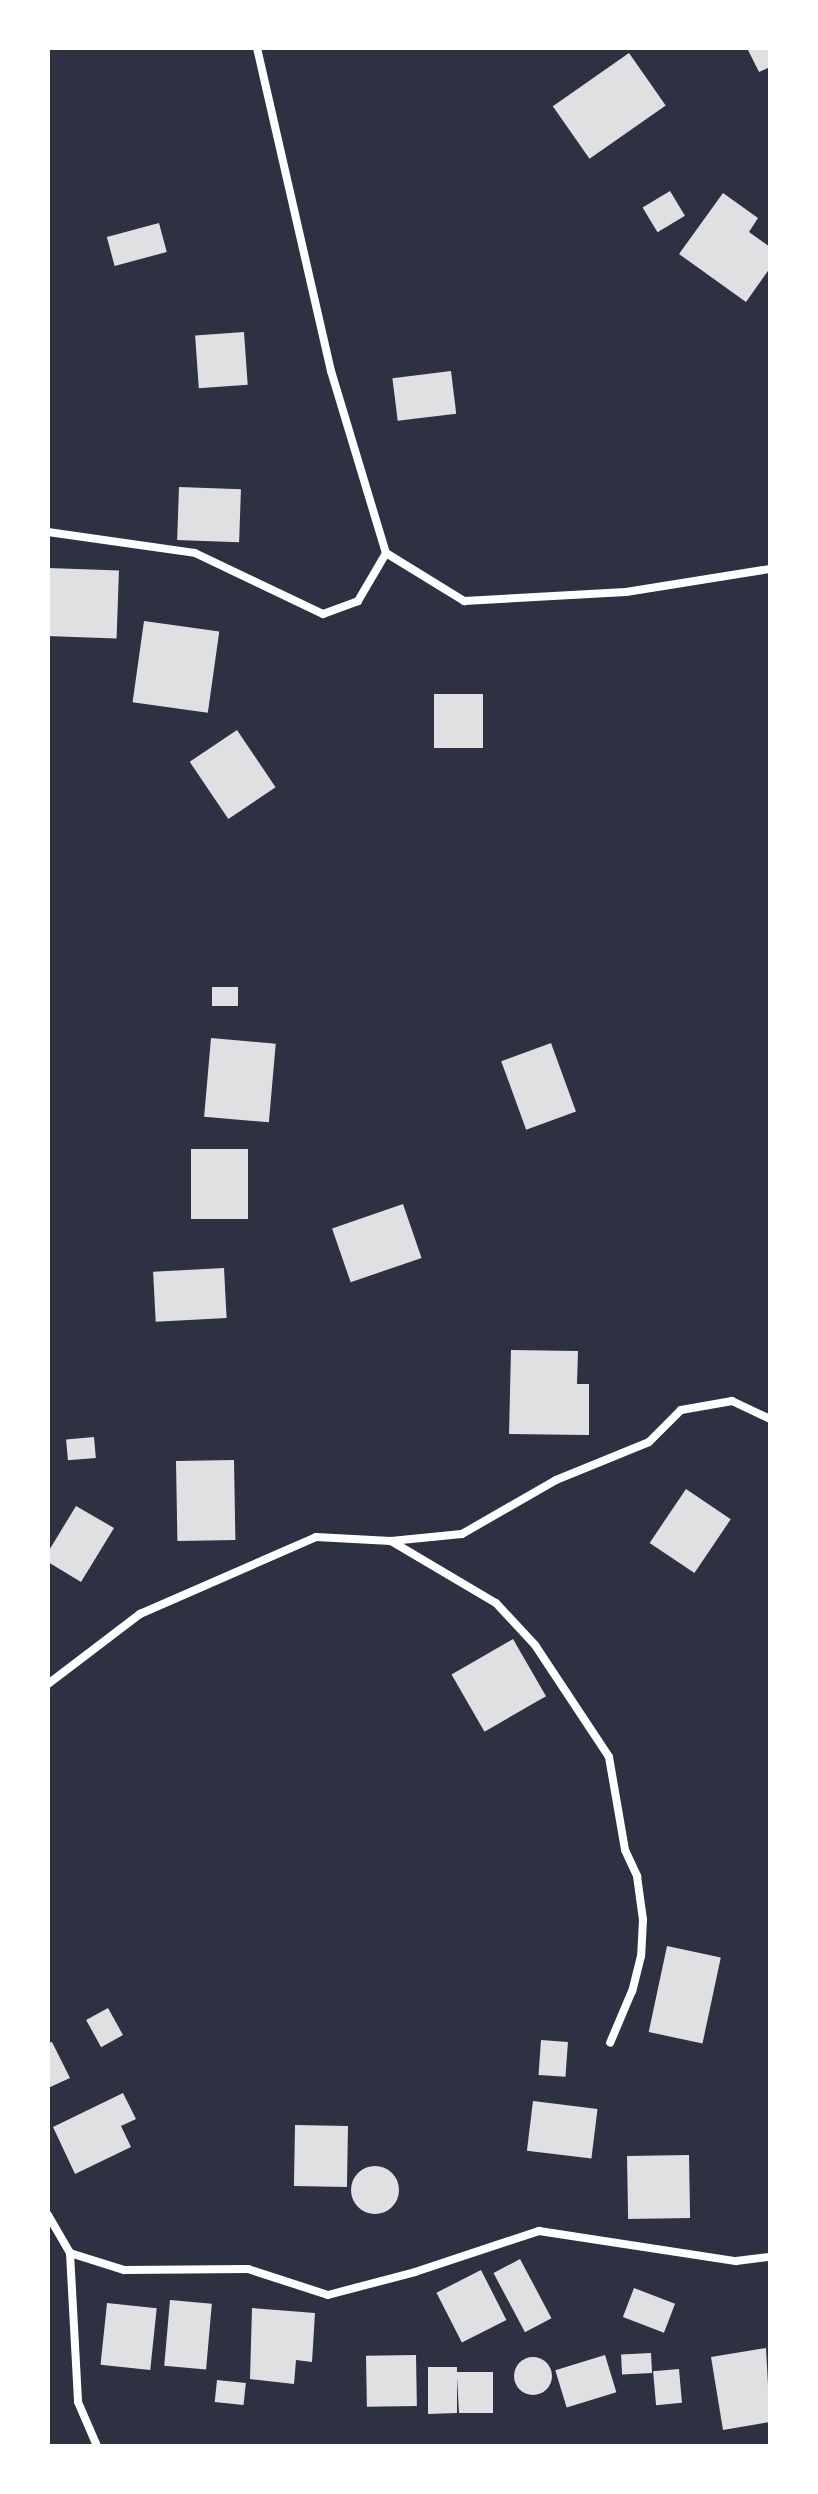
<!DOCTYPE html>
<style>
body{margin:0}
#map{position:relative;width:818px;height:2494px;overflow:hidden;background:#2d3142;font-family:Overpass,sans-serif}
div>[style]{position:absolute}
.building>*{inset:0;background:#e0e0e3;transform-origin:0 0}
.round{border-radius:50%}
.minor>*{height:8px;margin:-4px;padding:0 4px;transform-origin:4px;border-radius:4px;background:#fff}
span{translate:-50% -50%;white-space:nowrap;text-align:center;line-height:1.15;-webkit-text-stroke:8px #fff;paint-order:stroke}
.frame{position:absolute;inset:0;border:50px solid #fff;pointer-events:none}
</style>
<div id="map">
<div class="building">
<i style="clip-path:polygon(747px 48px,770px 48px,770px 67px,759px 72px)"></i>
<i style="left:629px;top:53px;width:64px;height:93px;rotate:55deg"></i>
<i style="left:670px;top:191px;width:29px;height:32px;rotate:59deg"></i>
<i style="clip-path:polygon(723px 193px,758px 218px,749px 232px,770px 247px,770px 268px,746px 302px,679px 254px)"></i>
<i style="left:159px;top:223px;width:30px;height:54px;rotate:75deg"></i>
<i style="left:244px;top:332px;width:53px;height:49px;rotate:86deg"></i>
<i style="left:451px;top:371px;width:43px;height:59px;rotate:83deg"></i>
<i style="left:179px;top:487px;width:62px;height:53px;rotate:2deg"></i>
<i style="left:48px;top:568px;width:71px;height:68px;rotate:2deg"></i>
<i style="left:144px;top:621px;width:76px;height:82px;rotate:8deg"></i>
<i style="left:434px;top:694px;width:49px;height:54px"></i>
<i style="left:237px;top:730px;width:69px;height:57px;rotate:56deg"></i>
<i style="left:212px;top:987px;width:26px;height:19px"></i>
<i style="left:211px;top:1038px;width:65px;height:79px;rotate:5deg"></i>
<i style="left:551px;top:1043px;width:73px;height:53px;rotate:70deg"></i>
<i style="left:191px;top:1149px;width:57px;height:70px"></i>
<i style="left:403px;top:1204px;width:57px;height:75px;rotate:71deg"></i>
<i style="left:224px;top:1268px;width:50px;height:71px;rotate:87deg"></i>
<i style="clip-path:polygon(511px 1350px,578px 1351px,577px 1384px,589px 1384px,589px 1435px,509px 1434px)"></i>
<i style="left:94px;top:1437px;width:21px;height:28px;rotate:85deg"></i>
<i style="left:234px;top:1460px;width:80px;height:58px;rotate:89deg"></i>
<i style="left:686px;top:1489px;width:54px;height:65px;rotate:34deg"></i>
<i style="clip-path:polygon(76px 1506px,114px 1528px,81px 1582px,48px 1562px,48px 1552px)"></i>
<i style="left:513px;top:1639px;width:66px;height:71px;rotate:60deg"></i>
<i style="left:667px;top:1946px;width:55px;height:88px;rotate:12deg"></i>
<i style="left:108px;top:2008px;width:31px;height:25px;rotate:61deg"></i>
<i style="left:541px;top:2040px;width:27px;height:35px;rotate:4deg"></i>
<i style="clip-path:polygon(52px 2042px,70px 2078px,48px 2088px,48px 2043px)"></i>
<i style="clip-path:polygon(123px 2093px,136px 2119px,121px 2126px,131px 2147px,75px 2174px,53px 2127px)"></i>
<i style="left:533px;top:2101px;width:65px;height:50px;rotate:7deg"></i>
<i style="left:295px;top:2125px;width:53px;height:61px;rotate:1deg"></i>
<i style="left:689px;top:2155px;width:63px;height:62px;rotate:89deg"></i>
<i class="round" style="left:351px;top:2166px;width:48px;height:48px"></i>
<i style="left:520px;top:2259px;width:67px;height:30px;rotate:62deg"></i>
<i style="left:481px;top:2270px;width:56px;height:50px;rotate:63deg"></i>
<i style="left:634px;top:2288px;width:44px;height:31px;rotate:21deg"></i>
<i style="left:170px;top:2300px;width:42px;height:66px;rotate:5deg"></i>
<i style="left:107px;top:2303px;width:50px;height:62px;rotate:6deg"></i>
<i style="clip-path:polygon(252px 2308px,315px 2313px,312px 2362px,296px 2360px,294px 2384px,250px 2379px)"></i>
<i style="clip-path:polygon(766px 2348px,770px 2422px,723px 2430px,711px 2357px)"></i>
<i style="left:651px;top:2353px;width:20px;height:30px;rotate:87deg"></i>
<i style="left:416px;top:2355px;width:51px;height:50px;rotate:89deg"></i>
<i style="left:605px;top:2355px;width:39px;height:52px;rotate:73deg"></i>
<i class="round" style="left:514px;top:2357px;width:38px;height:38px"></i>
<i style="clip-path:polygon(428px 2367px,457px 2367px,457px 2372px,493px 2372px,493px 2413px,459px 2413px,457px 2377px,457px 2413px,428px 2414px)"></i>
<i style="left:679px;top:2369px;width:34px;height:26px;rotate:85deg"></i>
<i style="left:217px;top:2380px;width:29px;height:22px;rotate:6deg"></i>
</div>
<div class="minor">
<i style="left:257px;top:48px;width:331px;rotate:77.1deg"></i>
<i style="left:331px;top:371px;width:190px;rotate:73.2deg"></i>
<i style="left:386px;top:553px;width:92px;rotate:31.6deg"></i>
<i style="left:464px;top:601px;width:162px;rotate:-3.2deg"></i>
<i style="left:626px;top:592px;width:146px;rotate:-9.1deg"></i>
<i style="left:48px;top:532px;width:148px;rotate:8.1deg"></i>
<i style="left:195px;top:553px;width:142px;rotate:25.5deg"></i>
<i style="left:323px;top:614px;width:37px;rotate:-20deg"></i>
<i style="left:358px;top:601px;width:56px;rotate:-59.7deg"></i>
<i style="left:391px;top:1541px;width:122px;rotate:30.6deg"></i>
<i style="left:496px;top:1603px;width:57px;rotate:47.1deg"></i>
<i style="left:535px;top:1645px;width:134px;rotate:56.5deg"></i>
<i style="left:609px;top:1757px;width:94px;rotate:80.2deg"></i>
<i style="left:625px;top:1850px;width:29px;rotate:65deg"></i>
<i style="left:637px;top:1876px;width:44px;rotate:82.2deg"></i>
<i style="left:643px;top:1920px;width:36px;rotate:93deg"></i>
<i style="left:641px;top:1956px;width:36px;rotate:104deg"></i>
<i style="left:632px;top:1991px;width:56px;rotate:112.9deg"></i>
<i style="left:48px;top:1684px;width:116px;rotate:-37.3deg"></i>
<i style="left:140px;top:1614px;width:192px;rotate:-23.6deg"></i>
<i style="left:316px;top:1537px;width:75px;rotate:3.1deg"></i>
<i style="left:391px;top:1541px;width:71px;rotate:-5.6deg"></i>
<i style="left:462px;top:1534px;width:108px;rotate:-29.9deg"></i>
<i style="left:556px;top:1480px;width:100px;rotate:-22.2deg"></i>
<i style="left:649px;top:1442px;width:45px;rotate:-45deg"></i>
<i style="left:681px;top:1410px;width:52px;rotate:-10deg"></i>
<i style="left:732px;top:1401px;width:42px;rotate:25.3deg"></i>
<i style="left:48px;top:2215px;width:44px;rotate:59.9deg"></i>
<i style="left:70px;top:2253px;width:57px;rotate:17.5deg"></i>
<i style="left:124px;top:2270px;width:124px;rotate:-0.5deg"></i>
<i style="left:248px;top:2269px;width:84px;rotate:18deg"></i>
<i style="left:328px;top:2295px;width:90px;rotate:-14.8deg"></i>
<i style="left:415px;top:2272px;width:131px;rotate:-18.3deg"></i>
<i style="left:539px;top:2231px;width:199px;rotate:8.7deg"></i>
<i style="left:736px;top:2261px;width:34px;rotate:-7deg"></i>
<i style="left:70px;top:2253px;width:149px;rotate:86.9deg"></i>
<i style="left:78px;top:2402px;width:48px;rotate:66.6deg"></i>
</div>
<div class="frame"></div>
</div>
